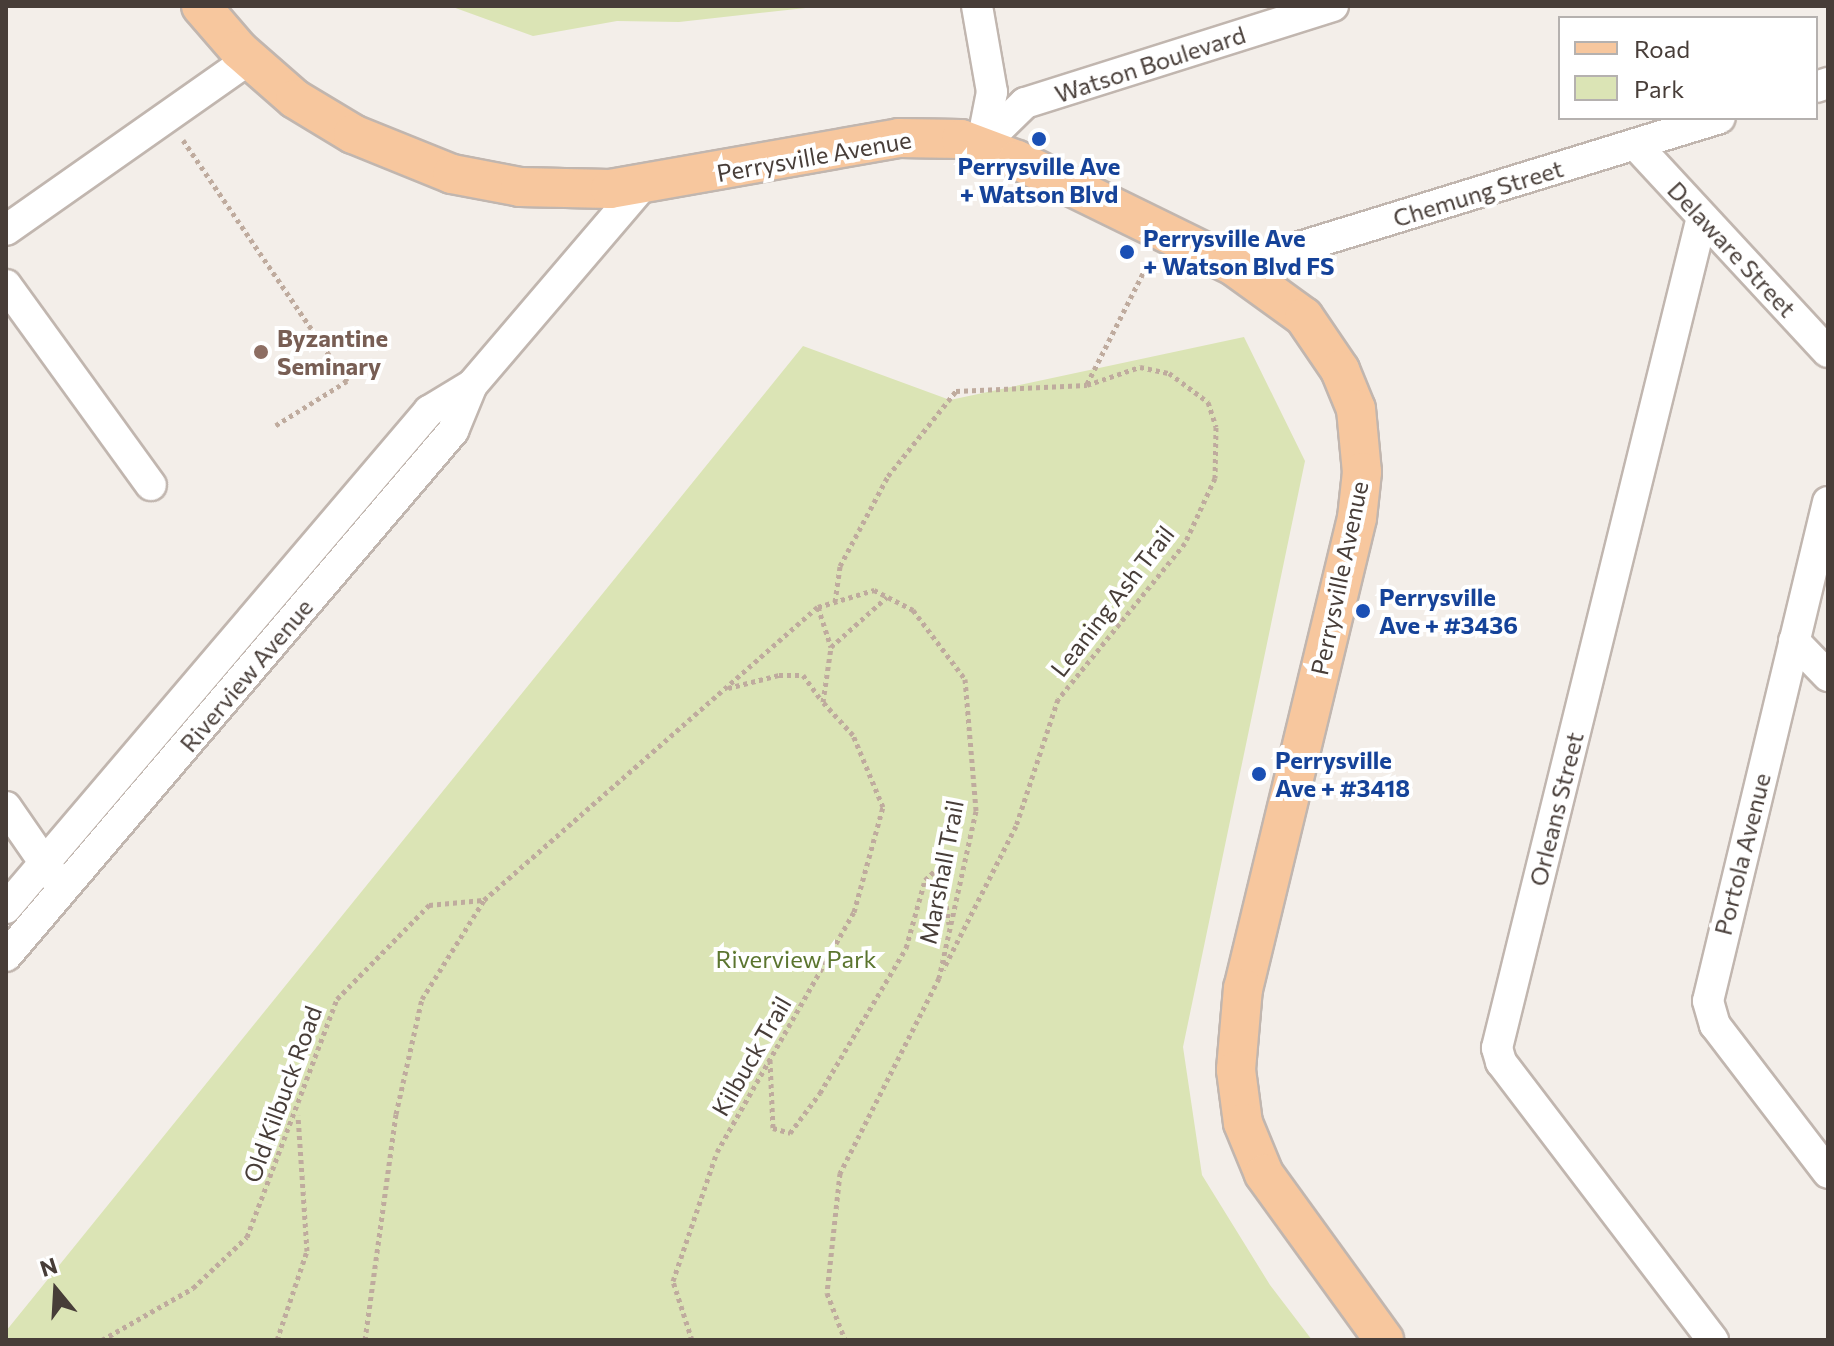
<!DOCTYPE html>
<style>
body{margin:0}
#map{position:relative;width:1834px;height:1346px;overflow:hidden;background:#f3eee9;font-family:Commissioner,sans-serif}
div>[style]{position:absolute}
.green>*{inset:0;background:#dbe4b5}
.path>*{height:5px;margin-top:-2.5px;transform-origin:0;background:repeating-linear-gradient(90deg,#bfab9e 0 4px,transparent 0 8px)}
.roads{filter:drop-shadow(2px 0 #c1b6af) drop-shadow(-2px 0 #c1b6af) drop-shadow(0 2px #c1b6af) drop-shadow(0 -2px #c1b6af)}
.minor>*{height:30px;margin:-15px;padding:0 15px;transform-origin:15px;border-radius:15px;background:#fff}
.major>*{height:38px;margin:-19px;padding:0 19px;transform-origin:19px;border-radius:19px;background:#f7c79e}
.dots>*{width:22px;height:22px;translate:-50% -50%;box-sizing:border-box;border:4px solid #fff;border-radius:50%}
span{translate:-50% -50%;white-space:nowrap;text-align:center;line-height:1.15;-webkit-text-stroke:8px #fff;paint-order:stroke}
.street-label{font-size:24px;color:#473d38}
.transit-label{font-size:24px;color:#164399;font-weight:700}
.left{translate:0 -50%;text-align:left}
.education-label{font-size:24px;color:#785e54;font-weight:700}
.park-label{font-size:24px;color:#5b752f}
.frame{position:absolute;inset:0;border:8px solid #473d38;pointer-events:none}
.legend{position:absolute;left:1558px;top:16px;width:260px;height:104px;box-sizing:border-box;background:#fff;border:2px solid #b5b1af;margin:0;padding:10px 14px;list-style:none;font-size:24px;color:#473d38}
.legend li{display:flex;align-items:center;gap:16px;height:40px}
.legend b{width:40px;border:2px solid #b5b1af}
.north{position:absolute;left:16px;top:1250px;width:80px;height:80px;-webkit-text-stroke:6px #fff;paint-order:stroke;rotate:342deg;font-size:22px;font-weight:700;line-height:32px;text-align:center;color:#473d38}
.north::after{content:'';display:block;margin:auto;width:28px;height:36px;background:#473d38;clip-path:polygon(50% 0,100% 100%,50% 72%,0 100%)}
</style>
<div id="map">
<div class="green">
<i style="clip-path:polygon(450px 6px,824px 6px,679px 22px,617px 21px,533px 36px)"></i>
<i style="clip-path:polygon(1244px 337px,1305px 461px,1183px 1047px,1202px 1175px,1270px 1285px,1312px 1340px,6px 1340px,6px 1331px,803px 346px,950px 400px)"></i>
</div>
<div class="path">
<i style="left:183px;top:140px;width:292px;rotate:55.8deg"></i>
<i style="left:347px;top:381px;width:84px;rotate:148.2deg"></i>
<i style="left:1087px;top:384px;width:138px;rotate:-63.2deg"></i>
<i style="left:835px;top:602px;width:36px;rotate:-82deg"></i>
<i style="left:840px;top:566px;width:102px;rotate:-61.9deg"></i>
<i style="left:888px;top:476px;width:109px;rotate:-51.3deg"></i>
<i style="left:956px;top:391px;width:131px;rotate:-2.6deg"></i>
<i style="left:1087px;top:385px;width:56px;rotate:-18.8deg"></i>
<i style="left:1140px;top:367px;width:30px;rotate:12deg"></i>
<i style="left:1169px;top:373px;width:49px;rotate:36.6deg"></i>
<i style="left:1208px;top:402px;width:26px;rotate:72deg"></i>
<i style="left:1216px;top:427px;width:51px;rotate:91.1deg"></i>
<i style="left:1215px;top:478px;width:72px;rotate:114.8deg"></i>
<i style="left:1185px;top:543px;width:201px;rotate:129.1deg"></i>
<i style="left:1058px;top:699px;width:134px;rotate:108.3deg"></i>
<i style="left:1016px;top:826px;width:161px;rotate:116.9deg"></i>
<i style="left:818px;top:607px;width:42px;rotate:72deg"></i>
<i style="left:728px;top:688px;width:53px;rotate:-14.3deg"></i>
<i style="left:779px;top:675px;width:24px"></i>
<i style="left:803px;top:675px;width:32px;rotate:54deg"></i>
<i style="left:770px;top:1060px;width:68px;rotate:87.5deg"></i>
<i style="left:773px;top:1128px;width:18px;rotate:16deg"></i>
<i style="left:790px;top:1133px;width:50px;rotate:-53.1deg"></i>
<i style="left:820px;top:1093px;width:169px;rotate:-59.3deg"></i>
<i style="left:906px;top:948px;width:71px;rotate:-74.4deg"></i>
<i style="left:925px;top:880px;width:21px;rotate:-43deg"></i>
<i style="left:940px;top:866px;width:59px;rotate:81.2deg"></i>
<i style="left:102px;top:1340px;width:105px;rotate:-29.7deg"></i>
<i style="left:193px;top:1288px;width:74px;rotate:-43.4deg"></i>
<i style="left:247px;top:1237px;width:254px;rotate:-69.3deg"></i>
<i style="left:337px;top:999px;width:132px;rotate:-45.6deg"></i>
<i style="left:429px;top:905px;width:54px;rotate:-5.3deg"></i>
<i style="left:277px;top:1340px;width:94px;rotate:-71.4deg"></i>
<i style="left:307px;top:1251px;width:136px;rotate:-93.8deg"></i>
<i style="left:365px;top:1340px;width:228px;rotate:-82.2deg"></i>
<i style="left:396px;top:1114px;width:118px;rotate:-77.3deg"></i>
<i style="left:422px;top:999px;width:117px;rotate:-57.9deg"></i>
<i style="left:484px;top:900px;width:444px;rotate:-41.3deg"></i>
<i style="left:818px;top:607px;width:59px;rotate:-16.9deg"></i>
<i style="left:874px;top:590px;width:44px;rotate:27.1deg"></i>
<i style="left:913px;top:610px;width:86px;rotate:53deg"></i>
<i style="left:965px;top:679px;width:132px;rotate:85.2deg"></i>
<i style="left:976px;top:811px;width:171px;rotate:102.5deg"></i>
<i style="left:939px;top:978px;width:219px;rotate:116.9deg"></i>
<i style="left:840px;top:1173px;width:121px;rotate:96.2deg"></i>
<i style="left:827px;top:1293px;width:50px;rotate:69deg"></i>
<i style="left:692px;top:1340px;width:62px;rotate:-107.9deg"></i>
<i style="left:673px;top:1281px;width:136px;rotate:-71.2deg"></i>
<i style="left:717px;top:1152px;width:276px;rotate:-60.3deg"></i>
<i style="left:854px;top:912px;width:109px;rotate:-74.6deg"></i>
<i style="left:883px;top:807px;width:78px;rotate:-112.6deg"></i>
<i style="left:853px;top:735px;width:45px;rotate:-132.3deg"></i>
<i style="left:823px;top:702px;width:56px;rotate:-81.7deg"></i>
<i style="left:831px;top:647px;width:75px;rotate:-41.8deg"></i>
</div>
<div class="roads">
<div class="minor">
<i style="left:977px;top:6px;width:87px;rotate:80.1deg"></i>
<i style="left:992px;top:92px;width:52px;rotate:101.1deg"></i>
<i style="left:1816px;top:87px;width:13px;rotate:-18deg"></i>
<i style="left:982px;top:145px;width:60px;rotate:-44.3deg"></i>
<i style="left:1025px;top:103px;width:323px;rotate:-17.5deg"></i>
<i style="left:1636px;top:145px;width:282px;rotate:47.2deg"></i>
<i style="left:1702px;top:217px;width:856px;rotate:103.86deg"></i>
<i style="left:1497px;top:1048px;width:15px;rotate:74deg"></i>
<i style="left:1501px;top:1062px;width:350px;rotate:52.7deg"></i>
<i style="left:6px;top:230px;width:297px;rotate:-35.1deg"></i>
<i style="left:1235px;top:267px;width:507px;rotate:-17.08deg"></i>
<i style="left:6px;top:285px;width:247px;rotate:54.1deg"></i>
<i style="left:1828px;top:502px;width:513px;rotate:103.52deg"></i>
<i style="left:1708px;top:1001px;width:25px;rotate:74deg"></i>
<i style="left:1715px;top:1025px;width:186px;rotate:52.6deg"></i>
<i style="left:1794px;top:641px;width:49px;rotate:45.8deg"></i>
<i style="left:6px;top:807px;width:86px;rotate:55.4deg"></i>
<i style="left:6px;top:908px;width:653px;rotate:-49.6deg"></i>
<i style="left:429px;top:411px;width:50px;rotate:-31.2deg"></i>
<i style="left:6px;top:956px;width:690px;rotate:-49.59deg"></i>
<i style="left:453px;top:431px;width:50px;rotate:-67.6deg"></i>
<i style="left:472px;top:385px;width:262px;rotate:-49.5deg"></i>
</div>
<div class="major">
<i style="left:201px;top:6px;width:58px;rotate:49.2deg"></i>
<i style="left:239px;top:50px;width:74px;rotate:41.2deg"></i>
<i style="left:295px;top:99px;width:68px;rotate:31.1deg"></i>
<i style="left:353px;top:134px;width:107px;rotate:22deg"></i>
<i style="left:452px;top:174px;width:69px;rotate:10.8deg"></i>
<i style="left:520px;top:187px;width:90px;rotate:1.3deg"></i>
<i style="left:610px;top:189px;width:293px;rotate:-10deg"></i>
<i style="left:899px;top:138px;width:62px;rotate:0.9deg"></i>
<i style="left:961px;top:139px;width:60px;rotate:20.6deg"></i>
<i style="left:1017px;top:160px;width:243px;rotate:26.1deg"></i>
<i style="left:1235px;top:267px;width:85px;rotate:35.9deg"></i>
<i style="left:1304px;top:317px;width:64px;rotate:55.8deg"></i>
<i style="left:1340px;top:370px;width:42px;rotate:67.7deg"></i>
<i style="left:1356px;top:409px;width:63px;rotate:84.6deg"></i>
<i style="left:1362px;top:472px;width:46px;rotate:96.2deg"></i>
<i style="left:1357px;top:518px;width:484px;rotate:103.6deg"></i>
<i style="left:1243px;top:988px;width:82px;rotate:94.9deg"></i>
<i style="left:1236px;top:1070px;width:53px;rotate:82.5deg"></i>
<i style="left:1243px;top:1123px;width:55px;rotate:67.6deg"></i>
<i style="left:1264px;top:1174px;width:205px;rotate:54.1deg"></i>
</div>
</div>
<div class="dots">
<i style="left:1039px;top:139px;background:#1a4fb4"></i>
<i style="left:1127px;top:252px;background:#1a4fb4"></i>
<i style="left:261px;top:352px;background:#8d6e63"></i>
<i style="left:1363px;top:611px;background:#1a4fb4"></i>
<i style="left:1259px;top:774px;background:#1a4fb4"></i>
</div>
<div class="street-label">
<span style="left:1150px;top:64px;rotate:-18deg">Watson Boulevard</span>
<span style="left:814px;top:156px;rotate:-10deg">Perrysville Avenue</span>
<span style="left:1478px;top:193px;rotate:-17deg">Chemung Street</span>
<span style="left:1732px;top:249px;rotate:47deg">Delaware Street</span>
<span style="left:1339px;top:578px;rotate:-78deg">Perrysville Avenue</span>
<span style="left:1112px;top:601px;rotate:-52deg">Leaning Ash Trail</span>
<span style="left:246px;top:675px;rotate:-50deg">Riverview Avenue</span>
<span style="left:1556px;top:809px;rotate:-76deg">Orleans Street</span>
<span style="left:1742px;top:854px;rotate:-76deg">Portola Avenue</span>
<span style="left:941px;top:872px;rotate:-79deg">Marshall Trail</span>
<span style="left:751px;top:1056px;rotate:-60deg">Kilbuck Trail</span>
<span style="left:282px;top:1094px;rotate:-70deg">Old Kilbuck Road</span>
</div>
<div class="transit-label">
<span style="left:1039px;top:180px">Perrysville Ave<br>+ Watson Blvd</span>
<span class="left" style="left:1143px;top:252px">Perrysville Ave<br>+ Watson Blvd FS</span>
<span class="left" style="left:1379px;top:611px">Perrysville<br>Ave + #3436</span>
<span class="left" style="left:1275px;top:774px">Perrysville<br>Ave + #3418</span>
</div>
<div class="education-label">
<span class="left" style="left:277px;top:352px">Byzantine<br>Seminary</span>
</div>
<div class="park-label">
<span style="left:796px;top:959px">Riverview Park</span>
</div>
<div class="frame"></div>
<ul class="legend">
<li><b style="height:10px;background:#f7c79e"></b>Road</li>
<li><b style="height:22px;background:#dbe4b5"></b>Park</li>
</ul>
<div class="north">N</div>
</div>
